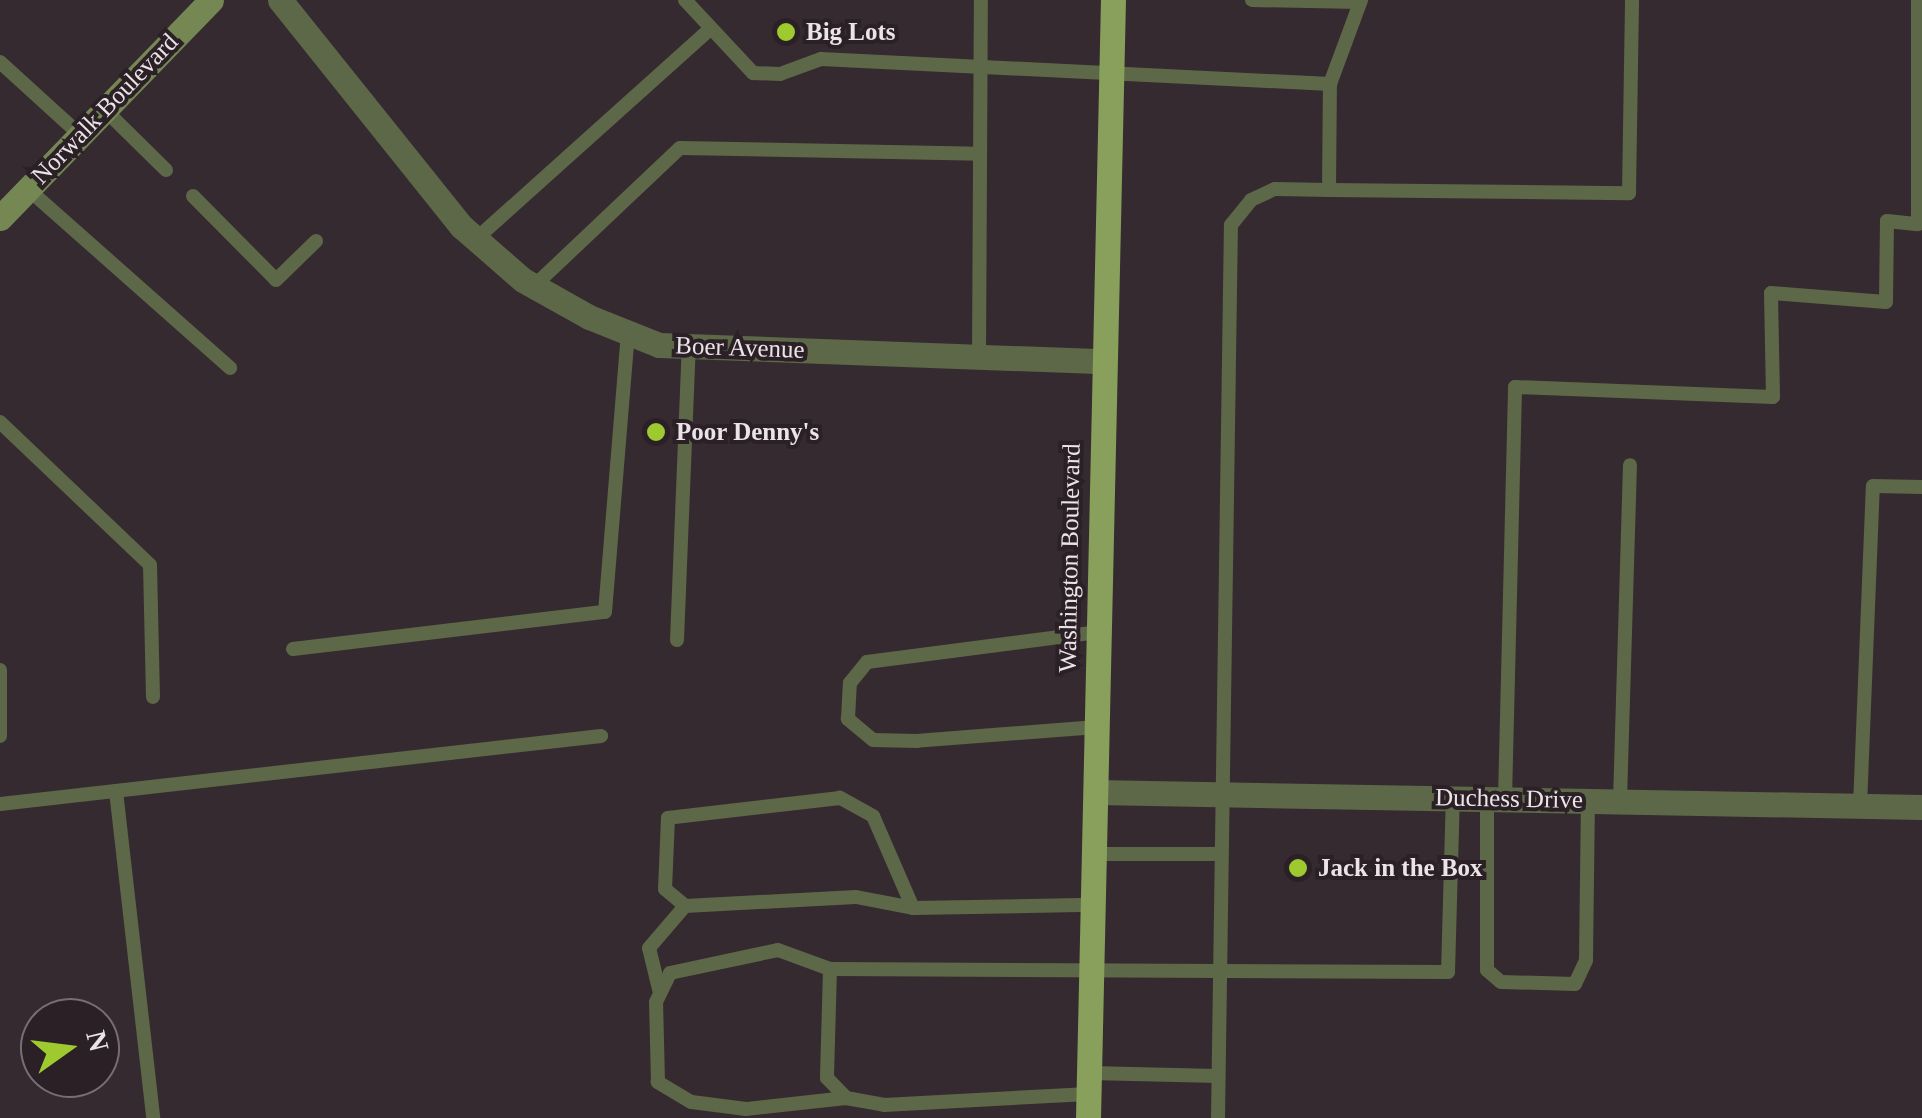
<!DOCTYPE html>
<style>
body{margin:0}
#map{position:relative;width:1922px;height:1118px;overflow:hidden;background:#352a30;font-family:Georgia,serif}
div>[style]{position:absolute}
.service>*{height:14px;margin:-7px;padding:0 7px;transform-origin:7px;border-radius:7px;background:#5c6847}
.minor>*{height:25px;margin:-12.5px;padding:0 12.5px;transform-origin:12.5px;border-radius:12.5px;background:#5c6847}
.secondary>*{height:25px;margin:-12.5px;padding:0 12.5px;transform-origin:12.5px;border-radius:12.5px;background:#758853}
.primary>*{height:25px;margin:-12.5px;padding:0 12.5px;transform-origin:12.5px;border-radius:12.5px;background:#88a05c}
.dots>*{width:28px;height:28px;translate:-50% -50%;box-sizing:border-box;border:5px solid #2b2026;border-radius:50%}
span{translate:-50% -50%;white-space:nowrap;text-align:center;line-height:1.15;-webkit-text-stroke:8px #2b2026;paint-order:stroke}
.poi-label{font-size:25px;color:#eae3e7;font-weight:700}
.left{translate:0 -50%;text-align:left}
.street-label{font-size:25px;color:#eae3e7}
.north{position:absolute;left:20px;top:998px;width:100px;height:100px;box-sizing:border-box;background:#2b2026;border:2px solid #776e73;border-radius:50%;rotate:76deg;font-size:28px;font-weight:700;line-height:40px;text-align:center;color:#eae3e7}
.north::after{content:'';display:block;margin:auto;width:35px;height:45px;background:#9eca2f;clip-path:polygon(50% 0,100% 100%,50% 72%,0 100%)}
</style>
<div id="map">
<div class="service">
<i style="left:685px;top:0;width:100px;rotate:47deg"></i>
<i style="left:753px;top:73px;width:27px;rotate:2deg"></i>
<i style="left:780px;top:74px;width:44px;rotate:-20.1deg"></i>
<i style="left:821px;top:59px;width:510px;rotate:2.81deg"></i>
<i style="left:1252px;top:0;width:108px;rotate:1.1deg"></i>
<i style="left:0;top:62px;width:107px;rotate:42.3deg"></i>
<i style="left:104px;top:109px;width:87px;rotate:44.5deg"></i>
<i style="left:28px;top:189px;width:270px;rotate:41.5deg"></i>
<i style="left:1329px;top:190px;width:300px;rotate:0.6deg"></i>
<i style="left:1629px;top:193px;width:193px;rotate:-89.1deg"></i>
<i style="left:193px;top:196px;width:118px;rotate:45.3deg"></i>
<i style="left:276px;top:280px;width:56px;rotate:-44.3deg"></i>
<i style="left:476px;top:239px;width:313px;rotate:-41.9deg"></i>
<i style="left:534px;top:286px;width:201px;rotate:-43.4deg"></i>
<i style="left:680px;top:148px;width:300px;rotate:1.1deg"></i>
<i style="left:979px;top:357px;width:357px;rotate:-89.7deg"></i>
<i style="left:0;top:422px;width:207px;rotate:43.6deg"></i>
<i style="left:150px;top:565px;width:132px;rotate:88.7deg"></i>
<i style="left:677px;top:640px;width:293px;rotate:-87.7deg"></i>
<i style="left:293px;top:649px;width:314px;rotate:-6.8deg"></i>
<i style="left:605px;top:612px;width:280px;rotate:-85.3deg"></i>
<i style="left:0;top:670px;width:66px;rotate:90deg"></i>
<i style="left:1097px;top:727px;width:181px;rotate:175.6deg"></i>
<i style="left:917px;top:741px;width:44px;rotate:-178.7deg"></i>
<i style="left:873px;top:740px;width:33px;rotate:-140deg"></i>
<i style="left:848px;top:719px;width:36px;rotate:-87deg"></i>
<i style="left:850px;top:683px;width:27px;rotate:-51deg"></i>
<i style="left:867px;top:662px;width:234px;rotate:-7.4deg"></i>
<i style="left:116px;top:791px;width:329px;rotate:83.5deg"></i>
<i style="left:1487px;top:799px;width:171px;rotate:90deg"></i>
<i style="left:1487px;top:970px;width:18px;rotate:41deg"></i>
<i style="left:1501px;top:982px;width:74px;rotate:1.5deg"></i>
<i style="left:1575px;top:984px;width:26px;rotate:-65deg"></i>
<i style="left:1586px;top:960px;width:159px;rotate:-89.3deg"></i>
<i style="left:1505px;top:799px;width:412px;rotate:-88.6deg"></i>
<i style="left:1515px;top:387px;width:258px;rotate:2.2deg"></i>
<i style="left:1773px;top:397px;width:104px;rotate:-91.1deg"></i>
<i style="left:1771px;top:293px;width:115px;rotate:4.5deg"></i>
<i style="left:1886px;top:302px;width:81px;rotate:-89.3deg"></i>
<i style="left:1887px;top:221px;width:31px;rotate:6deg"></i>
<i style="left:1918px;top:224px;width:224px;rotate:-90deg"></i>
<i style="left:1620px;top:801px;width:336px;rotate:-88.3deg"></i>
<i style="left:0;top:804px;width:605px;rotate:-6.46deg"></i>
<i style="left:1860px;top:806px;width:320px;rotate:-87.7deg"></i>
<i style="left:1873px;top:486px;width:49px;rotate:1.2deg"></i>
<i style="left:1095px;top:854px;width:123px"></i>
<i style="left:913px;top:908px;width:100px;rotate:-113.5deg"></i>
<i style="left:873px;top:816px;width:38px;rotate:-151deg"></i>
<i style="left:840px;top:798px;width:173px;rotate:173.4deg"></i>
<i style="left:668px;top:818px;width:71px;rotate:92.4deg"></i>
<i style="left:665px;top:889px;width:26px;rotate:40deg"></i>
<i style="left:685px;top:906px;width:171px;rotate:-3deg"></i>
<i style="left:856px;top:897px;width:58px;rotate:10.9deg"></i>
<i style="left:913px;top:908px;width:180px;rotate:-1deg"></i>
<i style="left:830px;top:969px;width:109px;rotate:91.6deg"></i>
<i style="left:827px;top:1078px;width:28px;rotate:46deg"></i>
<i style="left:846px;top:1098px;width:39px;rotate:10deg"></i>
<i style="left:884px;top:1105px;width:205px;rotate:-3.1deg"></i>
<i style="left:660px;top:993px;width:46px;rotate:-103.7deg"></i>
<i style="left:649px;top:948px;width:55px;rotate:-49.4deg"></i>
<i style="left:1090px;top:1073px;width:128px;rotate:1.3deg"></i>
<i style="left:846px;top:1098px;width:101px;rotate:173.7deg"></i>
<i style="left:746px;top:1109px;width:55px;rotate:-172.7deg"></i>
<i style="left:691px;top:1102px;width:39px;rotate:-149deg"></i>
<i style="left:658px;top:1082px;width:80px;rotate:-91.4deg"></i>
<i style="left:656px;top:1002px;width:32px;rotate:-64deg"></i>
<i style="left:670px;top:973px;width:110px;rotate:-12deg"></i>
<i style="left:778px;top:950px;width:55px;rotate:20.1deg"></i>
<i style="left:830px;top:969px;width:618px;rotate:0.28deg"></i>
<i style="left:1448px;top:972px;width:174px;rotate:-88.4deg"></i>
<i style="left:1218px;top:1118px;width:893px;rotate:-89.17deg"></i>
<i style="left:1231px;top:225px;width:32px;rotate:-51deg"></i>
<i style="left:1251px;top:200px;width:26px;rotate:-25deg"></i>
<i style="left:1275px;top:189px;width:54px;rotate:1.1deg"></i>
<i style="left:1329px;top:190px;width:106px;rotate:-89.5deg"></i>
<i style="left:1330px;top:84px;width:90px;rotate:-69.7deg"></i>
</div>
<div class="minor">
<i style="left:280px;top:0;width:290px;rotate:51.3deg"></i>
<i style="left:461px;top:226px;width:82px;rotate:41.1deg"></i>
<i style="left:523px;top:280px;width:76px;rotate:29.3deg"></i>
<i style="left:589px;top:317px;width:75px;rotate:21.8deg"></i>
<i style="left:659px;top:345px;width:445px;rotate:2.1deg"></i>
<i style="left:1096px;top:792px;width:826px;rotate:1.04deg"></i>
</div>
<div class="secondary">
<i style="left:0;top:218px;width:303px;rotate:-45.9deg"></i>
</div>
<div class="primary">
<i style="left:1088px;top:1118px;width:1118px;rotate:-88.72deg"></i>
</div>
<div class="dots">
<i style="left:786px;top:32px;background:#9eca2f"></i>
<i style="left:656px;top:432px;background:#9eca2f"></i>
<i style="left:1298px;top:868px;background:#9eca2f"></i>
</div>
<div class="poi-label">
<span class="left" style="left:806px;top:32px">Big Lots</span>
<span class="left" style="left:676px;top:432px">Poor Denny's</span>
<span class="left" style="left:1318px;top:868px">Jack in the Box</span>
</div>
<div class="street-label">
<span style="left:105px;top:109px;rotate:-46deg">Norwalk Boulevard</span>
<span style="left:740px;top:348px;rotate:2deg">Boer Avenue</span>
<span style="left:1070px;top:558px;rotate:-89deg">Washington Boulevard</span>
<span style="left:1509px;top:799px;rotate:1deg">Duchess Drive</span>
</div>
<div class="north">N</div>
</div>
